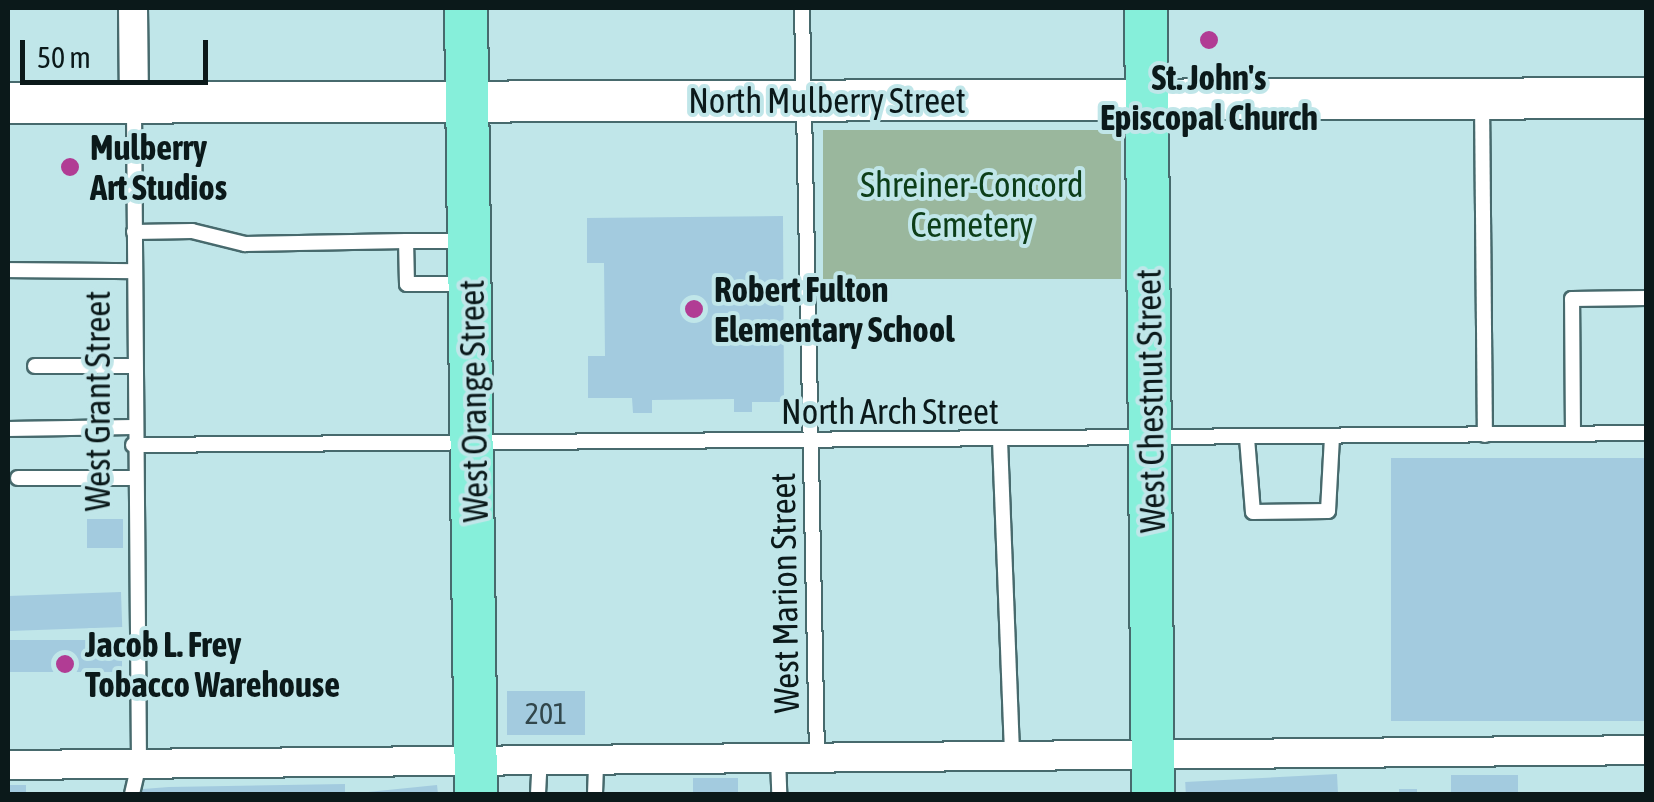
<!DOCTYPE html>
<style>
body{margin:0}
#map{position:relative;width:1654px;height:802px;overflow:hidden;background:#c0e6e9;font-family:"Asap Condensed",sans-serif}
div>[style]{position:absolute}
.green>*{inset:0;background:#9ab79d;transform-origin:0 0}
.building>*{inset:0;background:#a3cbdf;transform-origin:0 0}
.roads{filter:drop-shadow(2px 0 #476a6d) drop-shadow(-2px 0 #476a6d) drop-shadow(0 2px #476a6d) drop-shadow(0 -2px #476a6d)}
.lane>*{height:14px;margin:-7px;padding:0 7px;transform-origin:7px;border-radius:7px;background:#fff}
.street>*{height:28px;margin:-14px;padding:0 14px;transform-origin:14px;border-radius:14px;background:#fff}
.secondary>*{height:40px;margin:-20px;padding:0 20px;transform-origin:20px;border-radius:20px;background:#fff}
.primary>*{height:42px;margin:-21px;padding:0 21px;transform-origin:21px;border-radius:21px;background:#86efda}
.dots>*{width:28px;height:28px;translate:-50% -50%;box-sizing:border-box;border:5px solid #c0e6e9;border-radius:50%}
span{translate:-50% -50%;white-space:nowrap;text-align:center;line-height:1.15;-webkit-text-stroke:8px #c0e6e9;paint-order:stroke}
.number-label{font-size:30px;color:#31464b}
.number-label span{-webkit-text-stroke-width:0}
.poi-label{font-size:35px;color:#0b191a;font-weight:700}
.left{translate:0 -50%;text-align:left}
.street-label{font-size:35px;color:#0b191a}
.park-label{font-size:35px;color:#0d3e19}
.frame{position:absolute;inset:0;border:10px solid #0b191a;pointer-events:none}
.scale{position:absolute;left:20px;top:40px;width:188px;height:45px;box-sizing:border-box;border:5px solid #0b191a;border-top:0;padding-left:12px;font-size:30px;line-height:35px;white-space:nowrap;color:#0b191a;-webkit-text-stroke:8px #c0e6e9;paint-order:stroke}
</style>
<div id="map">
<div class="green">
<i style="left:823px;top:130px;width:298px;height:149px"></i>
</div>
<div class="building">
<i style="clip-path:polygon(783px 216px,784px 402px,752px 402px,752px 412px,734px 412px,734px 399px,652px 400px,652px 413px,633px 413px,632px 398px,588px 398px,588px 356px,605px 356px,604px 263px,587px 263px,587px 218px)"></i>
<i style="left:1646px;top:458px;width:263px;height:255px;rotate:90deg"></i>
<i style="left:87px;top:519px;width:36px;height:29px"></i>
<i style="left:121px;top:592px;width:35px;height:113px;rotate:88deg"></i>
<i style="left:122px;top:640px;width:32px;height:114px;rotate:90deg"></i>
<i style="left:507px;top:691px;width:78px;height:44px"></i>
<i style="left:1337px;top:774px;width:20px;height:152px;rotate:87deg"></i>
<i style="left:1451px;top:775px;width:67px;height:19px"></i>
<i style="left:693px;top:778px;width:45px;height:16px"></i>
<i style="clip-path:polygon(345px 784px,345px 794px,141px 794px,143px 789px,169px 787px)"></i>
<i style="left:26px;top:785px;width:9px;height:18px;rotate:90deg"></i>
<i style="clip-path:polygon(437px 785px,438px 794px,369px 794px,368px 792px)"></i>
<i style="left:1399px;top:789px;width:18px;height:5px"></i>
</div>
<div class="roads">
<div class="lane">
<i style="left:802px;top:8px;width:748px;rotate:88.85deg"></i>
<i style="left:1482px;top:99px;width:336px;rotate:89.5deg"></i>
<i style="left:134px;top:232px;width:58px;rotate:-1deg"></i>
<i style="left:192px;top:231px;width:55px;rotate:13.8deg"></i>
<i style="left:245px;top:244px;width:161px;rotate:-1.1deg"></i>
<i style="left:8px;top:270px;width:127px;rotate:0.5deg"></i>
<i style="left:463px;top:284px;width:56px;rotate:180deg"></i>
<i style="left:407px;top:284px;width:43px;rotate:-91.3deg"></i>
<i style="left:406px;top:241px;width:59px"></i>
<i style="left:35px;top:366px;width:99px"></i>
<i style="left:8px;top:429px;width:125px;rotate:-0.9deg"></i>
<i style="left:1573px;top:434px;width:135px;rotate:-90.4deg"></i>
<i style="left:1572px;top:299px;width:74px;rotate:-0.8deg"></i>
<i style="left:1247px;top:438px;width:74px;rotate:85.4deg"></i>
<i style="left:1253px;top:512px;width:75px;rotate:-0.8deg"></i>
<i style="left:1328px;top:511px;width:74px;rotate:-86.9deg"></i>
<i style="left:1000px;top:440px;width:315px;rotate:87.8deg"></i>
<i style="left:133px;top:445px;width:1513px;rotate:-0.45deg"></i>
<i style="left:18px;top:478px;width:116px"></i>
<i style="left:778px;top:757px;width:37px;rotate:88deg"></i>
<i style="left:132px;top:794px;width:32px;rotate:-77deg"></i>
<i style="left:139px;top:763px;width:657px;rotate:-90.44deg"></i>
<i style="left:538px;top:794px;width:36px;rotate:-87deg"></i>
<i style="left:595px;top:794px;width:35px;rotate:-88deg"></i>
</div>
<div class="street">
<i style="left:133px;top:8px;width:94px;rotate:89.4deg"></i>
<i style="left:8px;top:765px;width:1638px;rotate:-0.52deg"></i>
</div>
<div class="secondary">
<i style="left:8px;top:103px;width:1638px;rotate:-0.17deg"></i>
</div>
<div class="primary">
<i style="left:466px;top:8px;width:786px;rotate:89.27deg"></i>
<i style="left:1146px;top:8px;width:786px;rotate:89.49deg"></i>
</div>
</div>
<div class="dots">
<i style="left:1209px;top:40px;background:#b13c94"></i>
<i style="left:70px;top:167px;background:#b13c94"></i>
<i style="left:694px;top:309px;background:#b13c94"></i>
<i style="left:65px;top:664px;background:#b13c94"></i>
</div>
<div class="number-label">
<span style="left:546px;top:713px">201</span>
</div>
<div class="poi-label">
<span style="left:1209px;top:97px">St. John's<br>Episcopal Church</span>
<span class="left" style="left:90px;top:167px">Mulberry<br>Art Studios</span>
<span class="left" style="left:714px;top:309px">Robert Fulton<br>Elementary School</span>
<span class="left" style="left:85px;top:664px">Jacob L. Frey<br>Tobacco Warehouse</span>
</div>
<div class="street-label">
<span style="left:827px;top:100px">North Mulberry Street</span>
<span style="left:97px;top:401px;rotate:-90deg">West Grant Street</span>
<span style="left:473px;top:401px;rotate:-91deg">West Orange Street</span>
<span style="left:1150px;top:401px;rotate:-91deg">West Chestnut Street</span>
<span style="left:890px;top:411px">North Arch Street</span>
<span style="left:784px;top:593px;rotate:-91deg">West Marion Street</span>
</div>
<div class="park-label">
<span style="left:972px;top:204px">Shreiner-Concord<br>Cemetery</span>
</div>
<div class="frame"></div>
<div class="scale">50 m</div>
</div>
